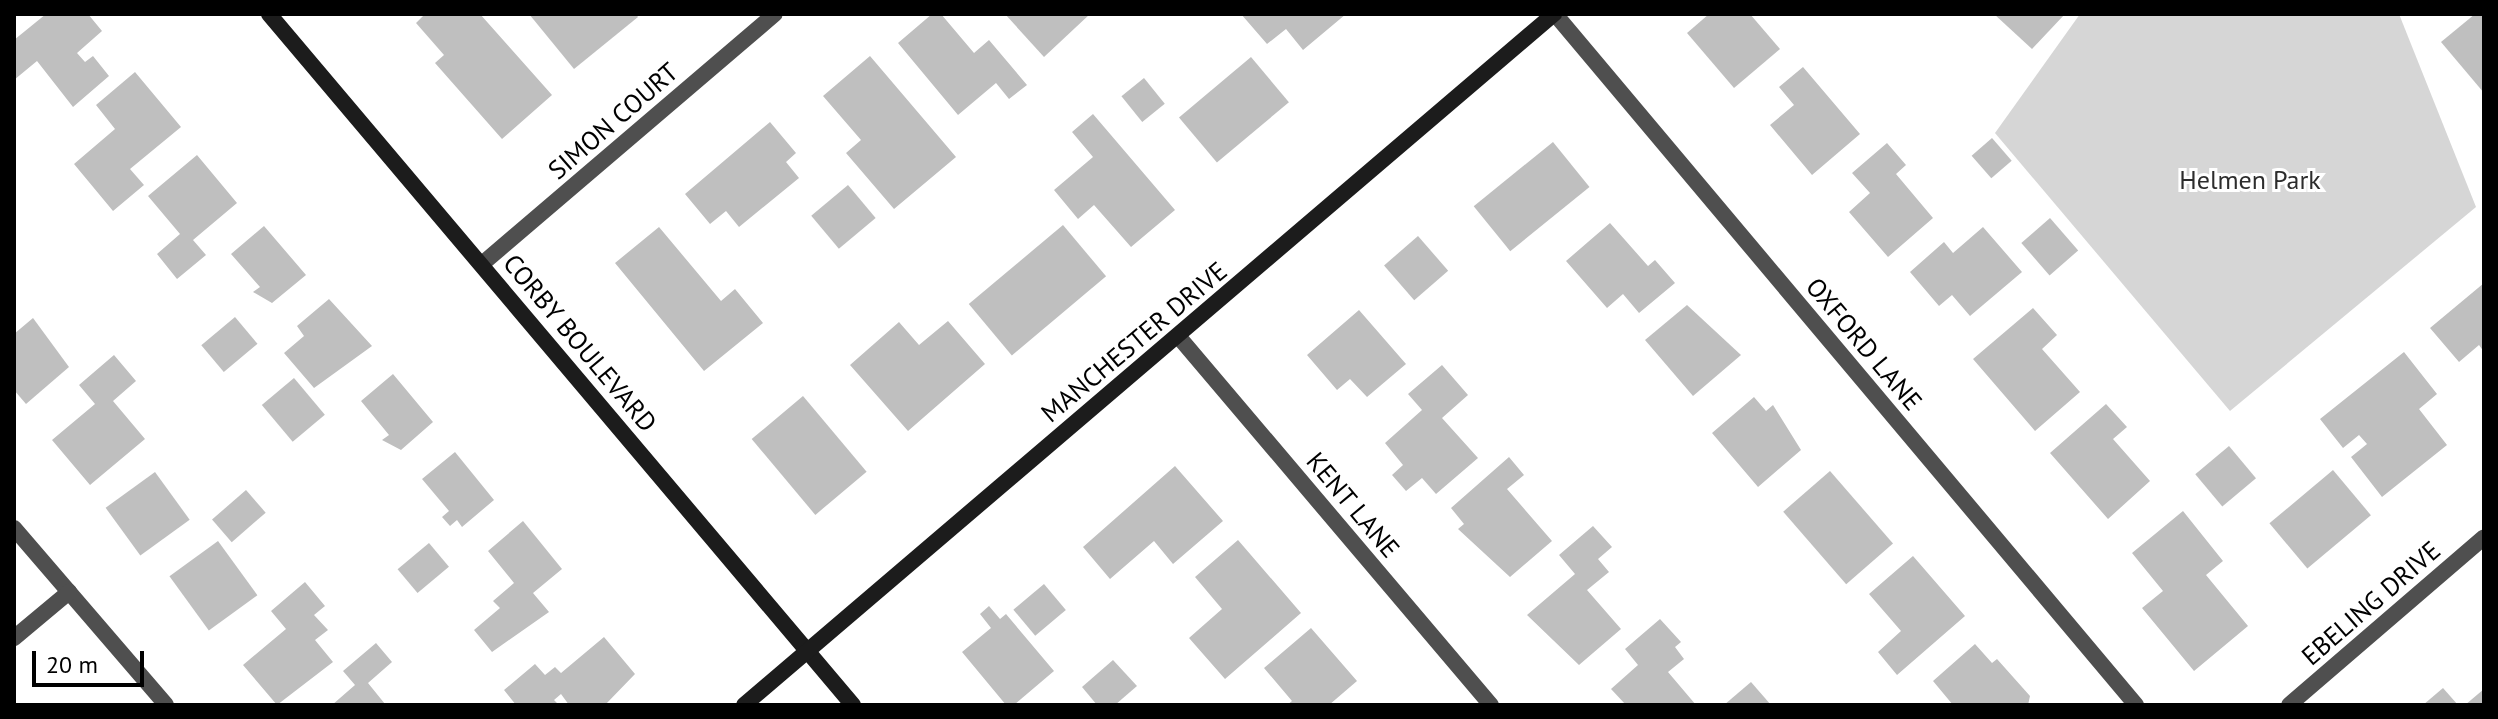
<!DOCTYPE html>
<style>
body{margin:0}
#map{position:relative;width:2498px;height:719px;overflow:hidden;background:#fff;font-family:"PT Sans",sans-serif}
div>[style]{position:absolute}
.green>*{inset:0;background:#d6d6d6}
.building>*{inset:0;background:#bfbfbf;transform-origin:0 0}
.street>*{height:16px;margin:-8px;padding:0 8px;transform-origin:8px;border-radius:8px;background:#4f4f4f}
.secondary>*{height:16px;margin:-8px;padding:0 8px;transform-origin:8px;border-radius:8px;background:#1c1c1c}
span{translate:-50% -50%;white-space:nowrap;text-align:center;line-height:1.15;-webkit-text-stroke:6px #fff;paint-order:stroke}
.street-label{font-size:26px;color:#000}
.park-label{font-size:26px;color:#2d2d2d}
.frame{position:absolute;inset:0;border:16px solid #000;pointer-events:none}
.scale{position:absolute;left:32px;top:651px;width:112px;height:36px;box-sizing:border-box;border:4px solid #000;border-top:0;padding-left:10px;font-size:24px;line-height:28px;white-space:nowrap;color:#000;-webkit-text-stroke:6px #fff;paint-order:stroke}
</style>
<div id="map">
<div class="green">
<i style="clip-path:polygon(2080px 14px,2399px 14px,2476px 207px,2230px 411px,1995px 133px)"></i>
</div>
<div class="building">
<i style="clip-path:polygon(46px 14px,88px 14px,102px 31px,77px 53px,85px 62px,93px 56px,109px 76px,73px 107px,37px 61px,14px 80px,14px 40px)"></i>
<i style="clip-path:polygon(425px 14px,480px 14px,552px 95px,502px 139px,435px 63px,444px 55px,416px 23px)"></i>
<i style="clip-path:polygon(529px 14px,636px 14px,638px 17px,574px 69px)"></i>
<i style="clip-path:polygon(932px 14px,941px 14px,974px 53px,989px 40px,1027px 85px,1009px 99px,996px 83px,958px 115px,898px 43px)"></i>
<i style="clip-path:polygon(1005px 14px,1090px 14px,1044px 57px)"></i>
<i style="clip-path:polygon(1241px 14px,1346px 14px,1303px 50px,1286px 29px,1267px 44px)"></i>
<i style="clip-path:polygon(1709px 14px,1750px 14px,1780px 49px,1734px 88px,1687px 33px)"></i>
<i style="clip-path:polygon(1994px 14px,2065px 14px,2032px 49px)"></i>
<i style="clip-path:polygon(2475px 14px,2484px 14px,2484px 93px,2441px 42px)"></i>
<i style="clip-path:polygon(870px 56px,956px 157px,894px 209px,846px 153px,861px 140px,823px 96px)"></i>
<i style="left:1251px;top:57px;width:59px;height:94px;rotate:50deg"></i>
<i style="clip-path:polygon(1803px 67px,1860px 134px,1812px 175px,1770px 125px,1794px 105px,1779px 87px)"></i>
<i style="clip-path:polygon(135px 72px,181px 127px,130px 169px,144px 185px,113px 211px,74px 164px,115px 129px,96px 105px)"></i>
<i style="left:1144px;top:78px;width:33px;height:29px;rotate:51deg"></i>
<i style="clip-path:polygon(1093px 114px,1175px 210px,1131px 247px,1094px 205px,1078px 219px,1054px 190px,1093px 157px,1072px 132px)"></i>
<i style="clip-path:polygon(770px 122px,796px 153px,786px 162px,799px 178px,739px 227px,726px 211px,710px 224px,685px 194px)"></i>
<i style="left:1992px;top:138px;width:30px;height:27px;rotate:49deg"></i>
<i style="left:1553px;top:142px;width:58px;height:102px;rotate:51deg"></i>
<i style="clip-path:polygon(1887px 143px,1906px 165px,1896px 174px,1933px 218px,1888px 257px,1849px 212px,1870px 193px,1852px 173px)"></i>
<i style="clip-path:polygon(197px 155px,237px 203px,193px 240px,206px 255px,177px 279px,157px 254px,180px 234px,148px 196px)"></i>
<i style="left:848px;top:185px;width:43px;height:48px;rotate:50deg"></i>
<i style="left:2050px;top:218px;width:43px;height:38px;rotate:49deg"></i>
<i style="clip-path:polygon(1610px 223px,1648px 266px,1655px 260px,1675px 283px,1639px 313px,1623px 294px,1607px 308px,1566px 261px)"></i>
<i style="left:1063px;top:225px;width:67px;height:123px;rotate:50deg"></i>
<i style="clip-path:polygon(264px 226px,306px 275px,272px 303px,253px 292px,260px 287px,231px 254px)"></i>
<i style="clip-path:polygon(659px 227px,721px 301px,735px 289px,763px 323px,704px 371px,615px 263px)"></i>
<i style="clip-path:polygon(1983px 227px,2022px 272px,1970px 316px,1952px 295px,1939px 306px,1910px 272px,1944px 242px,1953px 253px)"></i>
<i style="left:1418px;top:236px;width:46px;height:45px;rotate:49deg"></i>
<i style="clip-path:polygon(2484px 283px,2484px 352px,2479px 345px,2459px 362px,2430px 328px)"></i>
<i style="clip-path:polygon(329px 299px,372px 346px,314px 388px,284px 353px,304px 336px,297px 326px)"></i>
<i style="clip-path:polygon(1687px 305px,1741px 355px,1693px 396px,1645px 340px)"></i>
<i style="clip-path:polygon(2033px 308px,2057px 335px,2042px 349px,2080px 392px,2035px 431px,1973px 359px)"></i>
<i style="clip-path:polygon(1359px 310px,1406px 364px,1367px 397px,1350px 379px,1337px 390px,1307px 355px)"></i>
<i style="left:235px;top:317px;width:35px;height:44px;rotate:50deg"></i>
<i style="clip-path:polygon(33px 318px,69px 367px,26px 404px,14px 390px,14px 334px)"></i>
<i style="clip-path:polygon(948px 321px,985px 364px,908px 431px,850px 365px,899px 322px,919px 345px)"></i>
<i style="clip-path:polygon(2404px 352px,2437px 394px,2419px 409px,2447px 445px,2382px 497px,2351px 457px,2367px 444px,2359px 435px,2343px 448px,2320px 419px)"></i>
<i style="clip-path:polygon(114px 355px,136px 381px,113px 401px,145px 439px,90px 485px,52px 440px,95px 404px,79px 385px)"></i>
<i style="clip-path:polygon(1442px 365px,1468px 395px,1442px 418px,1478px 458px,1436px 494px,1422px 478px,1406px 491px,1392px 475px,1403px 465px,1385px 443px,1422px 410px,1408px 394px)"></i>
<i style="clip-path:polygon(393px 374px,433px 422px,401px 450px,382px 440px,389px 435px,361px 401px)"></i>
<i style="left:294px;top:378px;width:48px;height:42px;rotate:50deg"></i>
<i style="left:803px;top:396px;width:99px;height:67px;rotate:50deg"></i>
<i style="clip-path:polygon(1754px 397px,1766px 411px,1773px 405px,1801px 450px,1758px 487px,1712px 433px)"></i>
<i style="clip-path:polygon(2106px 404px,2127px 427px,2113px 439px,2150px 481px,2108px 519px,2050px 453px)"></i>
<i style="left:2229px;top:446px;width:42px;height:44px;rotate:50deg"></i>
<i style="clip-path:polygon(455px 452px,494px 500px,462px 527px,457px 520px,450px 526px,442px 517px,449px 511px,422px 479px)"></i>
<i style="clip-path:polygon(1509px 457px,1524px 475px,1507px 489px,1552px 541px,1510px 577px,1458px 529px,1464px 524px,1451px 508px)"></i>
<i style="clip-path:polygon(1175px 466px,1223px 521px,1173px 564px,1154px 541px,1110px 579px,1083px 547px)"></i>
<i style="left:2333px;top:470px;width:59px;height:83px;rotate:50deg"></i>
<i style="left:1830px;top:471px;width:96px;height:62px;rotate:49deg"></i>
<i style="left:155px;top:472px;width:59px;height:61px;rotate:54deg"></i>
<i style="left:246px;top:490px;width:30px;height:45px;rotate:49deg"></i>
<i style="clip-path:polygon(2183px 511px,2223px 561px,2206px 575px,2248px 626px,2194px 671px,2142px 608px,2163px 591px,2132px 553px)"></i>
<i style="clip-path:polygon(523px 521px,562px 569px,533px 593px,549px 612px,492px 652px,474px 630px,500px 608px,493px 601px,514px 583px,488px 551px)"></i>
<i style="clip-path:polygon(1593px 526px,1612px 547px,1598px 559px,1609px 572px,1587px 590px,1621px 629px,1579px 665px,1527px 615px,1575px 574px,1559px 555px)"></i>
<i style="clip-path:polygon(1238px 540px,1301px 613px,1225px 679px,1189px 638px,1222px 609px,1195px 577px)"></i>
<i style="left:218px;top:541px;width:67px;height:60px;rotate:54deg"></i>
<i style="left:429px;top:543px;width:31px;height:41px;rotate:50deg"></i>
<i style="clip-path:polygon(1913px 556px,1965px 616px,1897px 675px,1878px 652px,1901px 631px,1869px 594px)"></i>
<i style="clip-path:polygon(305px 582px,325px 606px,314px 615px,328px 630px,315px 640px,333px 662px,277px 705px,243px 665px,286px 629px,271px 611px)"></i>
<i style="left:1044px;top:584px;width:34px;height:40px;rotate:50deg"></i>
<i style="clip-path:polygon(989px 606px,1000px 619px,1006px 614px,1054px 671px,1014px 705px,1006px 705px,962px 652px,991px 628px,980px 614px)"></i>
<i style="clip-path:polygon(1660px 619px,1681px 642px,1675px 647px,1684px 659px,1668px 672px,1696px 705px,1626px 705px,1611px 689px,1638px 665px,1625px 649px)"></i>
<i style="clip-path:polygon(1311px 628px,1357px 681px,1329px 705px,1287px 705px,1292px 701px,1264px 668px)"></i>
<i style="clip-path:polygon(604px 637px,635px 674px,605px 705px,569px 705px,561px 694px,554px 700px,559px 705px,516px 705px,504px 690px,535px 664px,545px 675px,555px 667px,561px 673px)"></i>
<i style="clip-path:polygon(376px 643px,392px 662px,368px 683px,385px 704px,332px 705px,355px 685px,343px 671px)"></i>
<i style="clip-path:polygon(1975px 644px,1992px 663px,1997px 659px,2030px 696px,2028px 705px,1953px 705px,1933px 681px)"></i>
<i style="clip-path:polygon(1113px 660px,1137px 686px,1115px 705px,1097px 705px,1082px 687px)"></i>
<i style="clip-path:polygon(1751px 682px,1771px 705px,1724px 705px)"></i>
<i style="clip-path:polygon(2443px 688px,2458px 705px,2423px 705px)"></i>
<i style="clip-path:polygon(2484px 689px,2484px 705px,2465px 705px)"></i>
</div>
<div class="street">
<i style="left:1555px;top:14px;width:903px;rotate:49.94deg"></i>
<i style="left:482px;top:264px;width:385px;rotate:-40.5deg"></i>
<i style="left:1178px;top:336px;width:484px;rotate:49.7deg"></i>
<i style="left:14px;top:528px;width:233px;rotate:49.3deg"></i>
<i style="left:14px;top:638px;width:72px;rotate:-39.9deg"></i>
<i style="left:2289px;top:705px;width:257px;rotate:-40.7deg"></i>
</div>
<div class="secondary">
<i style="left:269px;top:14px;width:905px;rotate:49.8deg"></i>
<i style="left:744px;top:705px;width:1065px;rotate:-40.47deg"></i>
</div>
<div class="street-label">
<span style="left:613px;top:121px;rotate:-41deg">SIMON COURT</span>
<span style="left:1134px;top:342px;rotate:-40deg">MANCHESTER DRIVE</span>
<span style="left:580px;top:343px;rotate:50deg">CORBY BOULEVARD</span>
<span style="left:1864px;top:344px;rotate:50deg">OXFORD LANE</span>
<span style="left:1353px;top:505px;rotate:50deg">KENT LANE</span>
<span style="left:2371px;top:603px;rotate:-41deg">EBELING DRIVE</span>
</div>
<div class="park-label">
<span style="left:2250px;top:180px">Helmen Park</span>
</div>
<div class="frame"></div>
<div class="scale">20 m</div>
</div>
